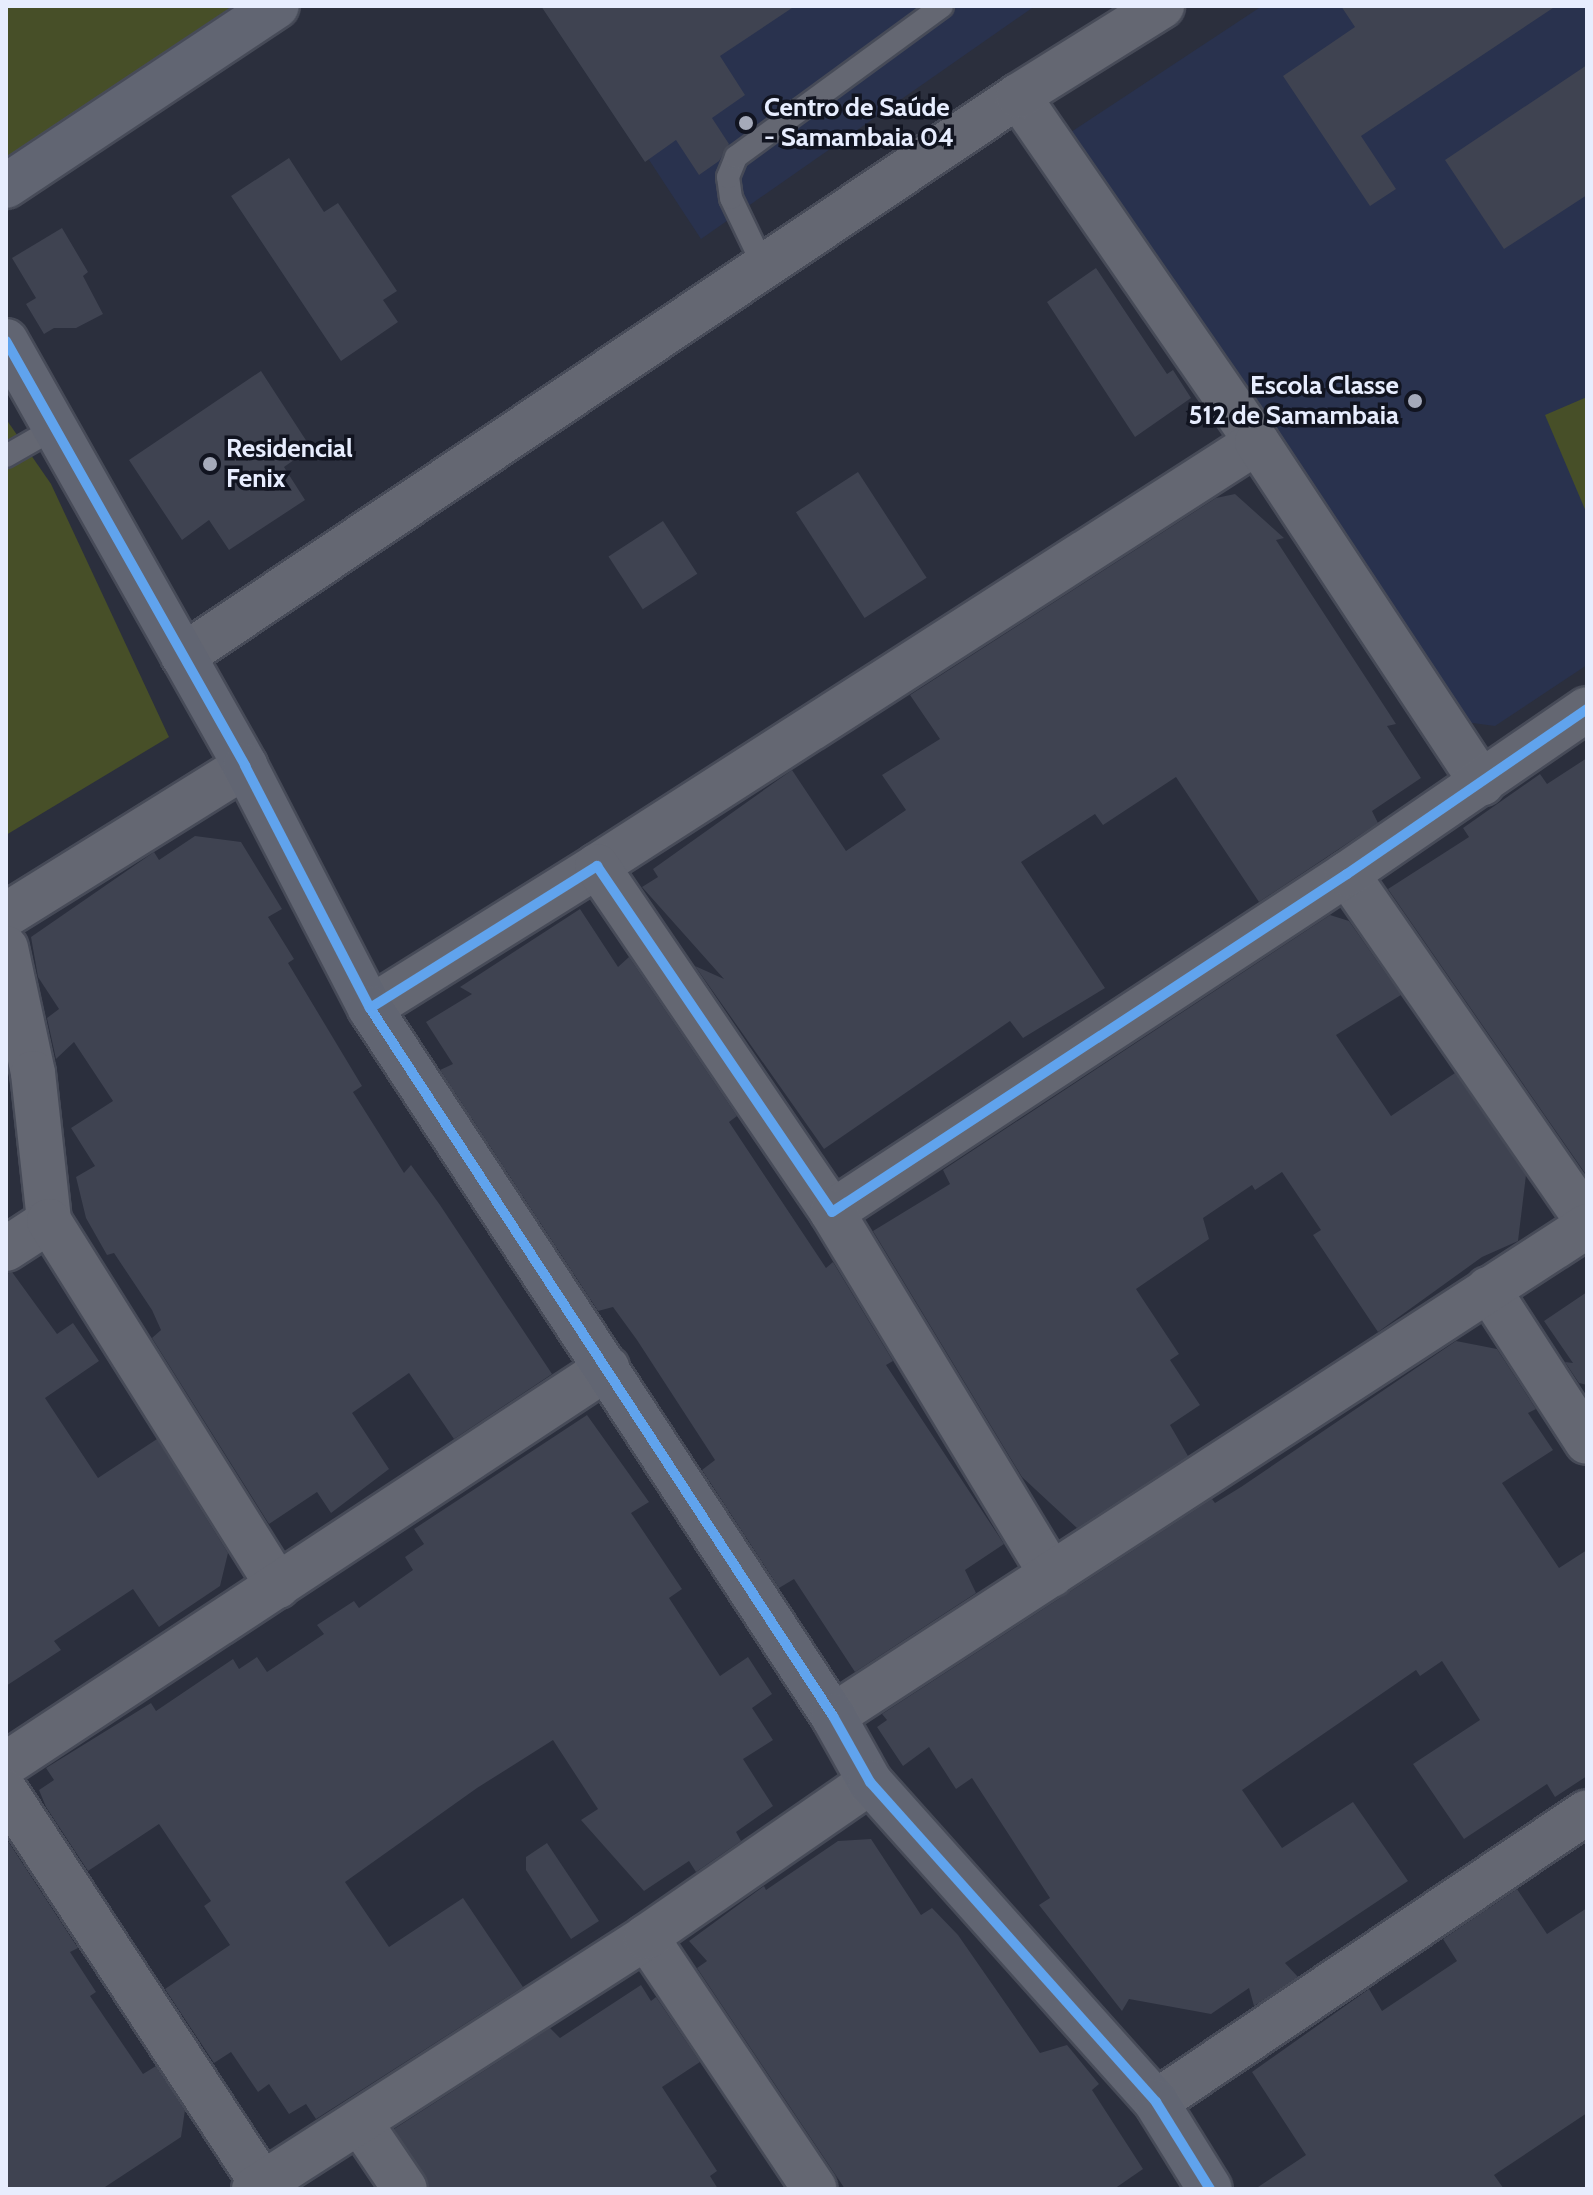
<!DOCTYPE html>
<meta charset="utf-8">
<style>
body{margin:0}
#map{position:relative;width:1593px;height:2195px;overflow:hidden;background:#2b2f3d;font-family:Cabin,sans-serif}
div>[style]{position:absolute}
.built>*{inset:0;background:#29324e}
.green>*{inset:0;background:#474f28}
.building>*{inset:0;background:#3f4351;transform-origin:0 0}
.roads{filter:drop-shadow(2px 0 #474b58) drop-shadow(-2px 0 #474b58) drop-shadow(0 2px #474b58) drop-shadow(0 -2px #474b58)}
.lane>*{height:22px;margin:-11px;padding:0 11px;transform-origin:11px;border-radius:11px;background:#646772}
.street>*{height:44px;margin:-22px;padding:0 22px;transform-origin:22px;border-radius:22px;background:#646772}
.secondary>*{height:44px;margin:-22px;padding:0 22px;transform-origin:22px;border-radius:22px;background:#616572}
.cycleway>*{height:10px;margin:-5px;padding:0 5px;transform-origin:5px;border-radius:5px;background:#60a3ed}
.dots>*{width:22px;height:22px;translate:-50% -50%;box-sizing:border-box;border:4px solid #111420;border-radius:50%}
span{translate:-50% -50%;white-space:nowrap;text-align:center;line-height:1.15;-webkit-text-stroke:7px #111420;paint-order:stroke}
.poi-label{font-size:26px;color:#e7edfe;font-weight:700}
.left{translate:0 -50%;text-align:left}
.right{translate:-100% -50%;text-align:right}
.frame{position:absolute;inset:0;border:8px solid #e7edfe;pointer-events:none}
</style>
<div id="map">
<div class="built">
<i style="clip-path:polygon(548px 6px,1035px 6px,701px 239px)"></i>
<i style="clip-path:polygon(1262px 6px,1587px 6px,1587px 665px,1495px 726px,1458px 721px,1065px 136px)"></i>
</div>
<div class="green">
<i style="clip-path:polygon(6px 6px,233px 6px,6px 158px)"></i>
<i style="clip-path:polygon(1587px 397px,1587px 514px,1545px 415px)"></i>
<i style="clip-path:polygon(6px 419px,51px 484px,169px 737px,6px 835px)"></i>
</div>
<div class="building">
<i style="clip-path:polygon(541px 6px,795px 6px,720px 56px,745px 95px,712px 118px,729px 144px,719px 161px,699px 175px,676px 140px,645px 162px)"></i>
<i style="clip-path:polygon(1341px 6px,1556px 6px,1361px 136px,1396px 189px,1370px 206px,1283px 76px,1355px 27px)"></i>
<i style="clip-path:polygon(1587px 65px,1587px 195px,1504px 249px,1445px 160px)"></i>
<i style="clip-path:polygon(289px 158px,324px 212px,338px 203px,397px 291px,383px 300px,398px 322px,341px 361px,231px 196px)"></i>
<i style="clip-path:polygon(62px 228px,88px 272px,83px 276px,103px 314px,76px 328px,54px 328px,44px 334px,26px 304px,36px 298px,12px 258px)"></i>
<i style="clip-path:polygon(1096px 268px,1167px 374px,1173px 370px,1191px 398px,1135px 437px,1047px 302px)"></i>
<i style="clip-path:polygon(261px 371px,311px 448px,284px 467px,305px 500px,229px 550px,209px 520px,182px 540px,129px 460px)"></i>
<i style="left:858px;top:472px;width:126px;height:74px;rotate:57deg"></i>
<i style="clip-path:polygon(1235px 494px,1284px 538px,1276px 540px,1396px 724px,1387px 726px,1421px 778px,1372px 811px,1378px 823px,1259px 902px,1176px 777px,1103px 825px,1095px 814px,1021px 862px,1105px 988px,1023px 1038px,1010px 1021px,824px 1149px,695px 966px,724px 979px,642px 887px,658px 877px,653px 869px,792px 770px,846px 851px,906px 810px,882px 775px,940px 739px,910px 695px,1216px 498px)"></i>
<i style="left:663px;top:521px;width:63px;height:65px;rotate:57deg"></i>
<i style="clip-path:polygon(1587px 758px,1587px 1176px,1388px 889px,1469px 837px,1463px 828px,1540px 774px,1547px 784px)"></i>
<i style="clip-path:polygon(195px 836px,241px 842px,282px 909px,268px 917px,294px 959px,288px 963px,362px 1086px,353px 1092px,404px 1173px,411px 1165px,440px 1205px,552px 1374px,454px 1439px,409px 1373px,352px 1413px,389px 1469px,331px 1513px,317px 1492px,269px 1524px,152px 1338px,161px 1330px,152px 1310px,114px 1253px,107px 1255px,86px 1218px,76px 1177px,95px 1166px,71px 1128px,113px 1101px,74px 1042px,56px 1059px,47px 1018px,59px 1009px,38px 977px,31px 937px,154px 852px,159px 860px)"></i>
<i style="clip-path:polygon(580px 909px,618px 967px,629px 957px,737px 1116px,729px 1122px,826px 1268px,833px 1262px,893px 1361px,886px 1365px,1004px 1544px,965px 1570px,976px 1593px,855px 1672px,794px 1579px,779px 1588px,702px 1470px,715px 1460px,637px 1340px,613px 1307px,598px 1311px,440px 1070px,453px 1064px,426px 1022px,472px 994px,460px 987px)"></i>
<i style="clip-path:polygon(1330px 915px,1349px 921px,1401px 995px,1336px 1035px,1391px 1116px,1455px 1073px,1526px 1175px,1518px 1241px,1482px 1257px,1378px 1332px,1313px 1235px,1321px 1230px,1282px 1172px,1255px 1190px,1252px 1185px,1203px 1218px,1209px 1239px,1136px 1289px,1179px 1354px,1170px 1360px,1200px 1405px,1170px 1425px,1188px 1456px,1077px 1528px,1022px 1477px,873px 1231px,950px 1184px,943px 1170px)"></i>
<i style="clip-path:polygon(12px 1272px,57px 1334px,73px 1323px,99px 1361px,45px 1398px,98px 1478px,157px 1439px,228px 1553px,220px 1586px,159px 1627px,133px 1589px,54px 1641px,61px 1650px,6px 1686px,6px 1274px)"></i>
<i style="clip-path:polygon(1587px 1292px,1587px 1385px,1579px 1383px,1565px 1362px,1573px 1363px,1544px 1321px)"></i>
<i style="clip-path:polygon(1456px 1341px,1497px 1349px,1536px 1409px,1528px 1413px,1553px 1450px,1502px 1483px,1559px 1568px,1587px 1550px,1587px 1776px,1555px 1797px,1547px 1784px,1464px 1839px,1413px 1764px,1480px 1720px,1442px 1661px,1420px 1676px,1416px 1670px,1242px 1790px,1282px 1848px,1353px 1802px,1408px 1881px,1285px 1963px,1298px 1977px,1254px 2006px,1249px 1988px,1211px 2014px,1129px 1999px,1122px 2011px,1039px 1905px,1050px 1898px,972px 1778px,956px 1789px,929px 1747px,903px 1766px,877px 1727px,887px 1720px,882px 1714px,1212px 1499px,1215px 1503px,1241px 1487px)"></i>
<i style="clip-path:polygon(587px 1415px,649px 1502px,631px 1513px,682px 1589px,669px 1598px,720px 1676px,748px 1657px,772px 1694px,752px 1708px,773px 1740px,743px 1759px,773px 1806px,736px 1832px,741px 1841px,696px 1872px,689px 1861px,644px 1891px,581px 1820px,598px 1809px,553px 1740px,477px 1788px,345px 1882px,389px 1947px,463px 1898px,523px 1987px,316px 2119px,306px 2104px,289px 2114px,269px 2084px,258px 2092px,231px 2052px,214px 2063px,165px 1989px,230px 1945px,204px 1906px,211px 1901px,159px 1824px,88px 1871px,46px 1807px,39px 1790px,54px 1780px,46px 1768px,151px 1703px,156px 1711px,233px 1659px,239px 1669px,257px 1657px,267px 1672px,324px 1634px,317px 1625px,354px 1601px,359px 1608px,413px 1570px,405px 1557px,424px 1544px,414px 1529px)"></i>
<i style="clip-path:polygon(6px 1838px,78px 1948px,70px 1952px,96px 1992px,90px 1996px,143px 2074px,156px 2066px,185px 2110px,181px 2137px,102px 2189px,6px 2189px)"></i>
<i style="clip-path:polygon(871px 1839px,921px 1915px,932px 1908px,958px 1935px,1040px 2053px,1067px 2045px,1099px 2084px,1092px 2090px,1143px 2169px,1114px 2189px,845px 2189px,697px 1968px,707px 1961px,689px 1941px,764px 1886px,766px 1890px,838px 1841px)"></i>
<i style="clip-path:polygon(547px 1843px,599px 1921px,571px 1939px,526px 1870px,526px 1857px)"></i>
<i style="clip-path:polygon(1517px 1889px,1547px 1934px,1587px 1908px,1587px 2113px,1494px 2175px,1504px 2189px,1255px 2189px,1306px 2155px,1252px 2072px,1369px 1989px,1382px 2011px,1457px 1961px,1443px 1939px)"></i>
<i style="clip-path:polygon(641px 1985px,651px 2001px,656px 1997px,700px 2062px,662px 2087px,717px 2171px,710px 2176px,718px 2189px,430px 2189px,394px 2129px,550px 2028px,560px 2038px)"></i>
</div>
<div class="roads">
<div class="lane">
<i style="left:764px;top:267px;width:76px;rotate:-115.6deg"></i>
<i style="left:731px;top:198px;width:21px;rotate:-98deg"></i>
<i style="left:728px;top:177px;width:22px;rotate:-68deg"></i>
<i style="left:736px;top:157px;width:255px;rotate:-36.2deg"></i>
<i style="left:6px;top:456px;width:56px;rotate:-29.7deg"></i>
</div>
<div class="street">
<i style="left:1018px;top:96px;width:421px;rotate:55.4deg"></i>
<i style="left:183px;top:656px;width:1005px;rotate:-33.85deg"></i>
<i style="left:1018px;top:96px;width:170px;rotate:-32deg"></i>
<i style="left:597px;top:866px;width:784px;rotate:-32.72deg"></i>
<i style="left:1257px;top:442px;width:409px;rotate:56.6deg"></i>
<i style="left:1347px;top:874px;width:421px;rotate:55.3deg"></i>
<i style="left:6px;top:915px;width:282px;rotate:-31.9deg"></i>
<i style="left:6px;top:948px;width:128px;rotate:77.8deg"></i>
<i style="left:33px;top:1073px;width:149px;rotate:83.8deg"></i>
<i style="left:49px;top:1221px;width:51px;rotate:146.9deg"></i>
<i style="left:370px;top:1008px;width:268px;rotate:-32deg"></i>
<i style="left:597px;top:866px;width:418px;rotate:55.8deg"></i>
<i style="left:832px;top:1212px;width:616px;rotate:-33.28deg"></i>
<i style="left:1347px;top:874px;width:291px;rotate:-34.5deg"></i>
<i style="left:832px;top:1212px;width:424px;rotate:58.8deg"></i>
<i style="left:49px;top:1221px;width:431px;rotate:57.9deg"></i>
<i style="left:1488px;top:1289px;width:182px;rotate:57.1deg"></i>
<i style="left:833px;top:1716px;width:899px;rotate:-33.02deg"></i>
<i style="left:6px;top:1764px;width:720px;rotate:-33.38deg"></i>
<i style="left:6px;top:1792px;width:469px;rotate:56.8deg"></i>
<i style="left:646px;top:1937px;width:303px;rotate:56.2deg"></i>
<i style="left:1156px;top:2102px;width:519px;rotate:-33.93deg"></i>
<i style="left:361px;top:2124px;width:78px;rotate:55.9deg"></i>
<i style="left:254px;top:2189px;width:466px;rotate:-32.7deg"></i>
<i style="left:646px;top:1937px;width:272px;rotate:-34.7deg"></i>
</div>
<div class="secondary">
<i style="left:6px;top:186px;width:325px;rotate:-33.6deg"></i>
<i style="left:6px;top:341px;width:488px;rotate:60.6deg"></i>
<i style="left:245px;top:766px;width:272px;rotate:62.7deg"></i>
<i style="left:370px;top:1008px;width:846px;rotate:56.82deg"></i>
<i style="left:833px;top:1716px;width:76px;rotate:60.7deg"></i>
<i style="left:870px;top:1782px;width:429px;rotate:48.2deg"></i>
<i style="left:1156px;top:2102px;width:102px;rotate:58.2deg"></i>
</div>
</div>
<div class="cycleway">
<i style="left:6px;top:341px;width:488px;rotate:60.6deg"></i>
<i style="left:245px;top:766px;width:272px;rotate:62.7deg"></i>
<i style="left:370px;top:1008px;width:846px;rotate:56.82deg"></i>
<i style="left:833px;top:1716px;width:76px;rotate:60.7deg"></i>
<i style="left:870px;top:1782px;width:429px;rotate:48.2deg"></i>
<i style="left:1156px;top:2102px;width:102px;rotate:58.2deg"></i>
<i style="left:370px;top:1008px;width:268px;rotate:-32deg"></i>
<i style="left:597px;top:866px;width:418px;rotate:55.8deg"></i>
<i style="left:832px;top:1212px;width:616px;rotate:-33.28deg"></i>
<i style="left:1347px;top:874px;width:291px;rotate:-34.5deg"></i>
</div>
<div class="dots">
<i style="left:746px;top:123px;background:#a5aaba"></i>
<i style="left:1415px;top:401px;background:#a5aaba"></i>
<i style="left:210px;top:464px;background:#a5aaba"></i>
</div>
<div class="poi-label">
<span class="left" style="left:764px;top:123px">Centro de Saúde<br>- Samambaia 04</span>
<span class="right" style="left:1399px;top:401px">Escola Classe<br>512 de Samambaia</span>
<span class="left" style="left:226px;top:464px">Residencial<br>Fenix</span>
</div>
<div class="frame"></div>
</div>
